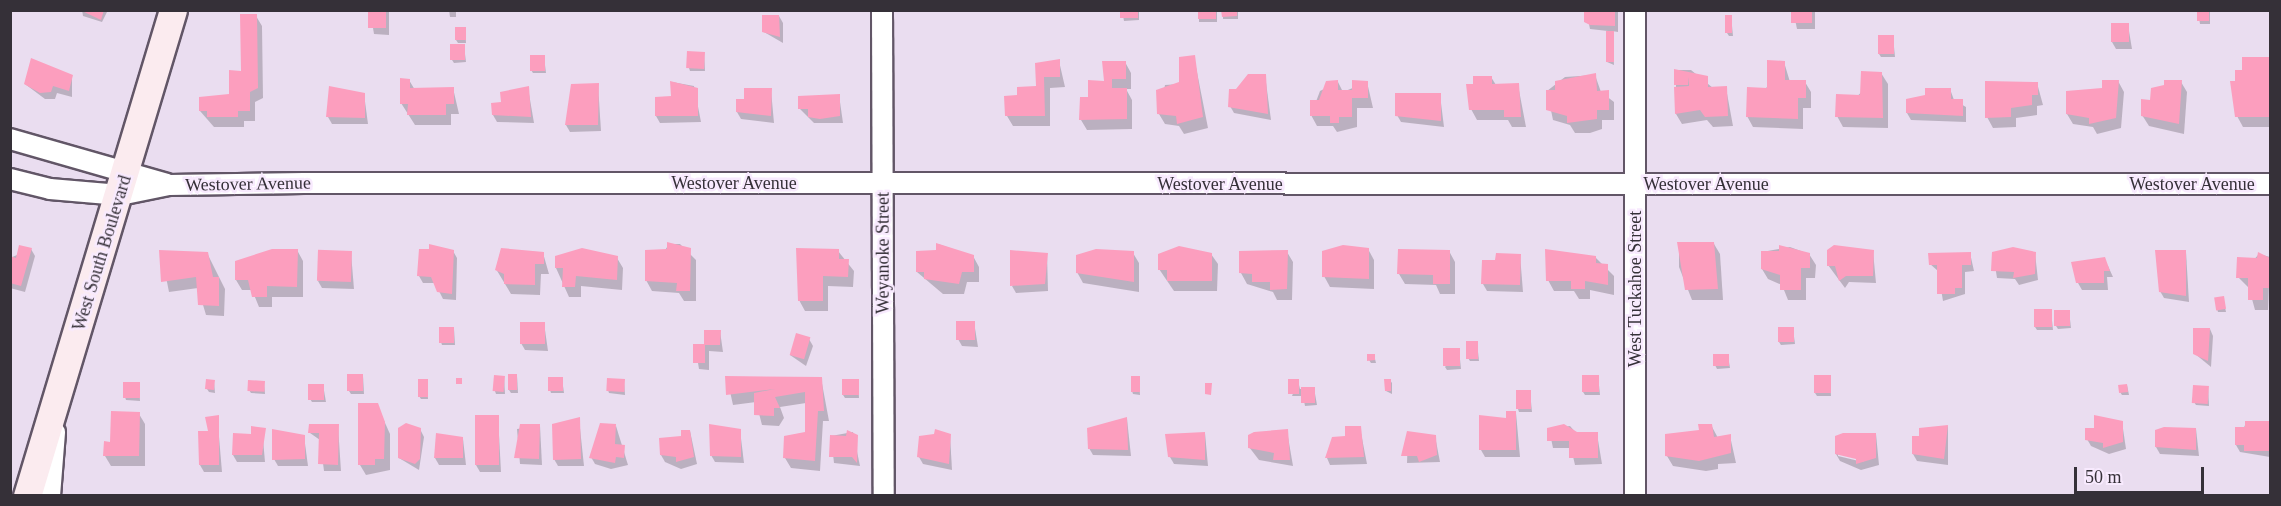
<!DOCTYPE html>
<style>
body{margin:0}
#map{position:relative;width:2281px;height:506px;overflow:hidden;background:#eaddf0;font-family:"Times New Roman",serif}
div>[style]{position:absolute}
.shadow>*{inset:0;background:#0003;transform-origin:0 0}
.building>*{inset:0;background:#fc9ebe;transform-origin:0 0}
.roads{filter:drop-shadow(2px 0 #625667) drop-shadow(-2px 0 #625667) drop-shadow(0 2px #625667) drop-shadow(0 -2px #625667)}
.street>*{height:20px;margin:-10px;padding:0 10px;transform-origin:10px;border-radius:10px;background:#fff}
.secondary>*{height:27px;margin:-13.5px;padding:0 13.5px;transform-origin:13.5px;border-radius:13.5px;background:#fbebef}
span{translate:-50% -50%;white-space:nowrap;text-align:center;line-height:1.15;-webkit-text-stroke:5px #f8eafe;paint-order:stroke}
.street-label{font-size:18px;color:#353038}
.frame{position:absolute;inset:0;border:12px solid #353038;pointer-events:none}
.scale{position:absolute;left:2074px;top:467px;width:130px;height:27px;box-sizing:border-box;border:3px solid #353038;border-top:0;padding-left:8px;font-size:18px;line-height:21px;white-space:nowrap;color:#353038;-webkit-text-stroke:4px #f8eafe;paint-order:stroke}
</style>
<div id="map">
<div class="shadow">
<i style="clip-path:polygon(82px 10px,108px 10px,102px 22px,83px 16px)"></i>
<i style="clip-path:polygon(370px 10px,389px 10px,389px 35px,374px 34px)"></i>
<i style="clip-path:polygon(449px 10px,456px 10px,456px 17px,450px 17px)"></i>
<i style="clip-path:polygon(1122px 10px,1139px 10px,1139px 20px,1124px 21px)"></i>
<i style="left:1199px;top:10px;width:18px;height:12px"></i>
<i style="left:1223px;top:10px;width:15px;height:9px"></i>
<i style="clip-path:polygon(1586px 10px,1618px 11px,1618px 32px,1612px 31px,1614px 65px,1607px 62px,1608px 31px,1590px 29px)"></i>
<i style="clip-path:polygon(1793px 10px,1815px 10px,1815px 29px,1797px 29px)"></i>
<i style="clip-path:polygon(2198px 10px,2210px 10px,2210px 24px,2200px 24px)"></i>
<i style="clip-path:polygon(256px 16px,262px 26px,263px 98px,255px 102px,255px 121px,244px 121px,244px 127px,214px 127px,200px 111px,231px 96px,243px 72px)"></i>
<i style="clip-path:polygon(779px 16px,783px 23px,783px 43px,764px 32px)"></i>
<i style="clip-path:polygon(1731px 16px,1733px 36px,1729px 36px,1727px 33px)"></i>
<i style="clip-path:polygon(2128px 25px,2132px 49px,2116px 49px,2112px 42px)"></i>
<i style="clip-path:polygon(465px 28px,466px 43px,458px 43px,456px 40px)"></i>
<i style="clip-path:polygon(1893px 37px,1895px 57px,1881px 57px,1879px 54px)"></i>
<i style="clip-path:polygon(464px 46px,466px 62px,454px 63px,452px 60px)"></i>
<i style="clip-path:polygon(704px 53px,705px 71px,690px 71px,689px 68px)"></i>
<i style="clip-path:polygon(544px 57px,546px 73px,533px 73px,531px 70px)"></i>
<i style="clip-path:polygon(1194px 57px,1208px 128px,1184px 134px,1179px 126px,1165px 124px,1159px 114px,1165px 85px,1180px 84px)"></i>
<i style="clip-path:polygon(2268px 59px,2270px 127px,2243px 127px,2237px 116px,2237px 82px,2244px 71px)"></i>
<i style="clip-path:polygon(1059px 61px,1065px 87px,1050px 88px,1050px 126px,1013px 126px,1007px 116px,1019px 97px,1037px 88px,1037px 65px)"></i>
<i style="clip-path:polygon(1125px 62px,1131px 73px,1131px 89px,1126px 89px,1132px 100px,1132px 129px,1087px 130px,1081px 120px,1089px 99px)"></i>
<i style="clip-path:polygon(1784px 62px,1790px 82px,1805px 82px,1811px 92px,1811px 108px,1803px 108px,1803px 129px,1753px 127px,1747px 116px)"></i>
<i style="clip-path:polygon(1676px 70px,1691px 70px,1713px 88px,1726px 88px,1733px 126px,1713px 127px,1707px 120px,1682px 124px,1676px 114px)"></i>
<i style="clip-path:polygon(1881px 73px,1888px 84px,1888px 128px,1843px 127px,1837px 116px)"></i>
<i style="clip-path:polygon(1265px 75px,1271px 120px,1234px 113px,1230px 106px,1237px 90px)"></i>
<i style="clip-path:polygon(1595px 75px,1601px 92px,1614px 102px,1614px 120px,1602px 120px,1602px 129px,1590px 133px,1575px 133px,1570px 125px,1553px 120px,1547px 91px,1565px 77px)"></i>
<i style="clip-path:polygon(72px 76px,72px 97px,57px 93px,55px 99px,45px 99px,25px 84px)"></i>
<i style="clip-path:polygon(1491px 77px,1496px 85px,1518px 85px,1526px 127px,1512px 127px,1508px 120px,1477px 120px,1471px 109px,1474px 86px)"></i>
<i style="clip-path:polygon(409px 80px,415px 90px,453px 88px,459px 114px,451px 114px,451px 125px,415px 125px,401px 103px)"></i>
<i style="clip-path:polygon(2118px 81px,2124px 92px,2121px 128px,2097px 134px,2093px 127px,2073px 124px,2067px 114px)"></i>
<i style="clip-path:polygon(672px 82px,694px 86px,701px 122px,660px 123px,656px 116px,673px 98px)"></i>
<i style="clip-path:polygon(1338px 82px,1343px 92px,1367px 82px,1373px 108px,1357px 108px,1357px 127px,1337px 132px,1333px 126px,1317px 126px,1311px 115px,1320px 91px)"></i>
<i style="clip-path:polygon(2181px 82px,2187px 92px,2184px 134px,2149px 126px,2142px 115px,2152px 101px)"></i>
<i style="clip-path:polygon(2037px 83px,2043px 105px,2037px 106px,2037px 115px,2016px 118px,2016px 127px,1993px 128px,1987px 117px)"></i>
<i style="clip-path:polygon(598px 85px,601px 131px,570px 132px,566px 125px)"></i>
<i style="clip-path:polygon(528px 88px,534px 123px,497px 122px,493px 115px,502px 104px)"></i>
<i style="clip-path:polygon(1950px 89px,1954px 100px,1966px 107px,1966px 122px,1911px 120px,1907px 113px)"></i>
<i style="clip-path:polygon(771px 90px,774px 123px,741px 119px,737px 112px,746px 100px)"></i>
<i style="clip-path:polygon(364px 94px,368px 124px,332px 124px,328px 117px)"></i>
<i style="clip-path:polygon(839px 95px,843px 123px,814px 123px,799px 108px)"></i>
<i style="clip-path:polygon(1440px 95px,1444px 127px,1401px 122px,1397px 115px)"></i>
<i style="clip-path:polygon(669px 244px,680px 244px,696px 260px,696px 301px,684px 301px,679px 293px,652px 291px,646px 280px)"></i>
<i style="clip-path:polygon(938px 244px,973px 256px,979px 267px,979px 282px,967px 282px,964px 294px,943px 294px,917px 272px,938px 251px)"></i>
<i style="clip-path:polygon(1679px 244px,1714px 244px,1720px 254px,1723px 300px,1692px 300px,1679px 267px)"></i>
<i style="clip-path:polygon(1790px 247px,1809px 254px,1816px 265px,1815px 278px,1806px 278px,1806px 300px,1788px 300px,1782px 285px,1768px 279px,1762px 269px,1762px 252px)"></i>
<i style="clip-path:polygon(31px 249px,35px 256px,25px 292px,10px 288px,10px 258px)"></i>
<i style="clip-path:polygon(1368px 249px,1374px 260px,1374px 289px,1330px 287px,1324px 276px)"></i>
<i style="clip-path:polygon(297px 250px,303px 261px,303px 297px,272px 297px,272px 307px,259px 307px,252px 290px,242px 290px,236px 280px)"></i>
<i style="clip-path:polygon(501px 250px,543px 253px,549px 274px,541px 274px,540px 295px,511px 294px,496px 269px)"></i>
<i style="clip-path:polygon(453px 251px,457px 258px,456px 300px,443px 299px,435px 283px,423px 283px,419px 276px)"></i>
<i style="clip-path:polygon(838px 251px,854px 271px,853px 287px,828px 286px,828px 311px,805px 311px,799px 300px)"></i>
<i style="clip-path:polygon(1449px 251px,1455px 262px,1455px 294px,1440px 294px,1436px 285px,1405px 284px,1399px 274px)"></i>
<i style="clip-path:polygon(1873px 251px,1876px 283px,1849px 282px,1845px 288px,1828px 265px)"></i>
<i style="clip-path:polygon(161px 252px,207px 253px,225px 289px,224px 316px,206px 315px,198px 288px,169px 292px)"></i>
<i style="clip-path:polygon(1287px 252px,1293px 262px,1292px 300px,1277px 300px,1273px 292px,1247px 284px,1241px 273px)"></i>
<i style="clip-path:polygon(2186px 252px,2189px 302px,2164px 298px,2160px 291px)"></i>
<i style="clip-path:polygon(351px 253px,354px 289px,322px 288px,318px 281px)"></i>
<i style="clip-path:polygon(1133px 253px,1139px 263px,1139px 292px,1083px 283px,1077px 272px)"></i>
<i style="clip-path:polygon(1970px 253px,1974px 271px,1965px 272px,1965px 294px,1943px 301px,1938px 271px,1930px 264px)"></i>
<i style="clip-path:polygon(1993px 253px,2035px 253px,2038px 280px,2019px 285px,2015px 279px,1997px 278px)"></i>
<i style="clip-path:polygon(1047px 254px,1048px 291px,1016px 293px,1012px 286px)"></i>
<i style="clip-path:polygon(1211px 254px,1218px 264px,1217px 291px,1174px 291px,1159px 269px)"></i>
<i style="clip-path:polygon(2259px 254px,2270px 257px,2268px 310px,2255px 310px,2249px 288px,2238px 277px)"></i>
<i style="clip-path:polygon(1520px 255px,1523px 292px,1487px 291px,1483px 284px,1497px 262px)"></i>
<i style="clip-path:polygon(1595px 257px,1614px 276px,1614px 295px,1590px 290px,1590px 299px,1579px 299px,1574px 291px,1554px 291px,1548px 280px)"></i>
<i style="clip-path:polygon(617px 258px,623px 268px,622px 290px,581px 286px,581px 297px,569px 297px,556px 268px)"></i>
<i style="clip-path:polygon(2108px 266px,2113px 277px,2107px 277px,2108px 290px,2082px 290px,2078px 283px)"></i>
<i style="clip-path:polygon(2223px 298px,2226px 312px,2218px 312px,2217px 309px)"></i>
<i style="clip-path:polygon(2051px 311px,2053px 330px,2037px 330px,2035px 327px)"></i>
<i style="clip-path:polygon(2069px 311px,2071px 328px,2058px 329px,2056px 326px)"></i>
<i style="clip-path:polygon(974px 322px,978px 347px,962px 346px,958px 339px)"></i>
<i style="clip-path:polygon(544px 323px,548px 351px,525px 350px,521px 343px)"></i>
<i style="clip-path:polygon(454px 329px,455px 345px,442px 345px,441px 342px)"></i>
<i style="clip-path:polygon(1793px 329px,1795px 344px,1781px 345px,1779px 342px)"></i>
<i style="clip-path:polygon(2210px 329px,2213px 336px,2211px 367px,2194px 353px)"></i>
<i style="clip-path:polygon(705px 331px,720px 331px,723px 352px,709px 351px,709px 370px,699px 369px,695px 345px,705px 346px)"></i>
<i style="clip-path:polygon(809px 339px,813px 346px,806px 366px,790px 355px)"></i>
<i style="clip-path:polygon(1477px 343px,1479px 361px,1470px 361px,1468px 358px)"></i>
<i style="clip-path:polygon(1459px 350px,1461px 369px,1447px 370px,1445px 367px)"></i>
<i style="clip-path:polygon(1374px 355px,1376px 363px,1371px 363px,1369px 360px)"></i>
<i style="clip-path:polygon(1728px 356px,1730px 368px,1717px 369px,1715px 365px)"></i>
<i style="clip-path:polygon(363px 376px,364px 394px,351px 394px,349px 391px)"></i>
<i style="clip-path:polygon(517px 376px,518px 393px,511px 393px,509px 390px)"></i>
<i style="clip-path:polygon(1598px 376px,1600px 395px,1585px 395px,1583px 392px)"></i>
<i style="clip-path:polygon(504px 377px,505px 394px,496px 394px,495px 391px)"></i>
<i style="clip-path:polygon(1830px 377px,1831px 396px,1817px 396px,1815px 393px)"></i>
<i style="clip-path:polygon(727px 378px,821px 378px,829px 421px,823px 421px,820px 471px,791px 468px,785px 458px,806px 434px,806px 403px,780px 407px,784px 418px,779px 426px,762px 425px,756px 402px,733px 405px)"></i>
<i style="clip-path:polygon(1139px 378px,1140px 395px,1133px 394px,1132px 391px)"></i>
<i style="clip-path:polygon(562px 379px,564px 393px,551px 393px,550px 390px)"></i>
<i style="clip-path:polygon(1390px 380px,1392px 383px,1392px 394px,1386px 391px)"></i>
<i style="clip-path:polygon(427px 381px,428px 399px,421px 399px,419px 396px)"></i>
<i style="clip-path:polygon(624px 381px,625px 395px,609px 393px,608px 390px)"></i>
<i style="clip-path:polygon(858px 381px,859px 398px,845px 398px,843px 395px)"></i>
<i style="clip-path:polygon(1298px 381px,1300px 389px,1314px 388px,1317px 405px,1305px 406px,1303px 396px,1292px 396px)"></i>
<i style="clip-path:polygon(214px 382px,215px 393px,209px 392px,207px 389px)"></i>
<i style="clip-path:polygon(139px 383px,140px 401px,126px 400px,125px 397px)"></i>
<i style="clip-path:polygon(264px 383px,265px 394px,251px 393px,249px 390px)"></i>
<i style="clip-path:polygon(323px 385px,326px 402px,312px 402px,310px 399px)"></i>
<i style="clip-path:polygon(2127px 385px,2129px 395px,2122px 395px,2120px 392px)"></i>
<i style="clip-path:polygon(2208px 387px,2209px 406px,2196px 405px,2194px 402px)"></i>
<i style="clip-path:polygon(1530px 392px,1532px 412px,1519px 412px,1518px 409px)"></i>
<i style="clip-path:polygon(377px 405px,390px 434px,390px 470px,366px 475px,360px 465px)"></i>
<i style="clip-path:polygon(1516px 413px,1520px 457px,1485px 457px,1481px 450px)"></i>
<i style="clip-path:polygon(139px 414px,145px 424px,145px 466px,111px 466px,105px 456px)"></i>
<i style="clip-path:polygon(498px 416px,501px 472px,480px 472px,476px 465px)"></i>
<i style="clip-path:polygon(579px 419px,584px 466px,558px 466px,554px 459px)"></i>
<i style="clip-path:polygon(1127px 419px,1131px 456px,1093px 455px,1089px 448px)"></i>
<i style="clip-path:polygon(2122px 422px,2126px 449px,2109px 454px,2091px 446px,2087px 439px,2096px 429px)"></i>
<i style="clip-path:polygon(2246px 423px,2270px 423px,2270px 457px,2240px 452px,2236px 445px)"></i>
<i style="clip-path:polygon(218px 425px,222px 472px,204px 472px,200px 465px,209px 433px)"></i>
<i style="clip-path:polygon(1711px 425px,1718px 438px,1730px 436px,1736px 463px,1718px 464px,1718px 469px,1706px 471px,1673px 466px,1667px 456px)"></i>
<i style="clip-path:polygon(338px 426px,341px 471px,324px 471px,320px 440px,310px 433px)"></i>
<i style="clip-path:polygon(540px 426px,542px 465px,520px 464px,517px 429px)"></i>
<i style="clip-path:polygon(616px 426px,628px 465px,611px 469px,595px 464px,591px 457px)"></i>
<i style="clip-path:polygon(1570px 426px,1577px 434px,1597px 434px,1602px 464px,1575px 465px,1571px 448px,1553px 448px,1549px 429px)"></i>
<i style="clip-path:polygon(1948px 426px,1948px 465px,1917px 461px,1913px 454px,1921px 438px)"></i>
<i style="clip-path:polygon(262px 428px,265px 462px,237px 462px,233px 455px)"></i>
<i style="clip-path:polygon(1360px 428px,1367px 464px,1330px 465px,1327px 458px,1333px 438px,1347px 438px)"></i>
<i style="clip-path:polygon(420px 429px,424px 437px,419px 470px,399px 458px)"></i>
<i style="clip-path:polygon(2196px 429px,2199px 456px,2160px 454px,2156px 447px)"></i>
<i style="clip-path:polygon(740px 430px,744px 463px,715px 462px,711px 455px)"></i>
<i style="clip-path:polygon(690px 431px,697px 464px,681px 469px,665px 462px,661px 455px)"></i>
<i style="clip-path:polygon(1287px 431px,1293px 466px,1259px 460px,1249px 447px)"></i>
<i style="clip-path:polygon(853px 432px,860px 466px,834px 463px,831px 436px)"></i>
<i style="clip-path:polygon(1205px 433px,1208px 466px,1174px 464px,1170px 457px)"></i>
<i style="clip-path:polygon(1408px 433px,1435px 436px,1440px 462px,1407px 463px)"></i>
<i style="clip-path:polygon(evenodd,1876px 434px,1879px 465px,1861px 470px,1840px 461px,1836px 454px,1876px 434px,1838px 453px,1864px 459px,1863px 462px,1838px 456px,1838px 453px)"></i>
<i style="clip-path:polygon(950px 435px,952px 470px,923px 464px,919px 457px)"></i>
<i style="clip-path:polygon(304px 436px,308px 466px,278px 466px,274px 459px)"></i>
<i style="clip-path:polygon(463px 439px,466px 465px,439px 465px,435px 458px)"></i>
</div>
<div class="building">
<i style="clip-path:polygon(80px 10px,104px 10px,101px 20px)"></i>
<i style="left:368px;top:10px;width:18px;height:18px"></i>
<i style="left:1120px;top:10px;width:18px;height:8px"></i>
<i style="left:1198px;top:10px;width:18px;height:9px"></i>
<i style="clip-path:polygon(1221px 10px,1237px 10px,1237px 16px,1222px 17px)"></i>
<i style="clip-path:polygon(1584px 10px,1615px 10px,1615px 26px,1590px 25px,1584px 22px)"></i>
<i style="left:1791px;top:10px;width:21px;height:13px"></i>
<i style="left:2197px;top:10px;width:12px;height:11px"></i>
<i style="clip-path:polygon(240px 14px,257px 14px,258px 88px,250px 92px,250px 111px,238px 111px,238px 117px,207px 117px,207px 111px,199px 111px,199px 97px,229px 94px,229px 70px,241px 71px)"></i>
<i style="clip-path:polygon(762px 15px,779px 15px,780px 37px,762px 32px)"></i>
<i style="left:1725px;top:15px;width:7px;height:18px"></i>
<i style="left:2111px;top:23px;width:18px;height:19px"></i>
<i style="left:455px;top:27px;width:11px;height:13px"></i>
<i style="left:1606px;top:31px;width:8px;height:31px"></i>
<i style="left:1878px;top:35px;width:16px;height:19px"></i>
<i style="left:450px;top:44px;width:15px;height:16px"></i>
<i style="left:687px;top:51px;width:18px;height:17px;rotate:3deg"></i>
<i style="left:530px;top:55px;width:15px;height:16px"></i>
<i style="clip-path:polygon(1195px 55px,1203px 117px,1177px 124px,1176px 116px,1157px 114px,1156px 90px,1179px 82px,1179px 57px)"></i>
<i style="clip-path:polygon(2242px 57px,2269px 57px,2270px 117px,2235px 117px,2230px 81px,2235px 81px,2235px 70px,2242px 70px)"></i>
<i style="clip-path:polygon(31px 58px,73px 75px,69px 91px,53px 86px,51px 92px,40px 93px,24px 84px)"></i>
<i style="clip-path:polygon(1060px 59px,1060px 77px,1044px 77px,1045px 116px,1005px 116px,1004px 96px,1017px 95px,1017px 87px,1036px 86px,1035px 63px)"></i>
<i style="clip-path:polygon(1767px 60px,1785px 61px,1785px 80px,1806px 80px,1806px 98px,1798px 98px,1798px 119px,1746px 117px,1747px 87px,1767px 88px)"></i>
<i style="clip-path:polygon(1102px 61px,1126px 61px,1126px 79px,1112px 79px,1112px 88px,1127px 88px,1127px 119px,1079px 120px,1080px 97px,1088px 97px,1088px 80px,1104px 81px)"></i>
<i style="clip-path:polygon(1674px 69px,1708px 76px,1708px 87px,1727px 86px,1728px 116px,1705px 117px,1700px 110px,1675px 114px,1674px 87px,1689px 86px,1689px 77px,1688px 85px,1674px 85px)"></i>
<i style="clip-path:polygon(1861px 71px,1882px 72px,1883px 118px,1835px 117px,1836px 94px,1860px 95px)"></i>
<i style="clip-path:polygon(1596px 73px,1597px 91px,1609px 90px,1609px 110px,1597px 110px,1597px 119px,1567px 123px,1567px 116px,1546px 110px,1546px 90px,1555px 90px,1555px 81px)"></i>
<i style="clip-path:polygon(1248px 74px,1266px 74px,1268px 114px,1228px 107px,1229px 89px,1236px 89px)"></i>
<i style="clip-path:polygon(1473px 76px,1492px 76px,1492px 84px,1519px 83px,1521px 117px,1504px 117px,1504px 110px,1469px 110px,1466px 84px,1473px 84px)"></i>
<i style="clip-path:polygon(400px 78px,410px 79px,410px 88px,454px 87px,454px 104px,446px 104px,446px 115px,407px 115px,408px 104px,400px 104px)"></i>
<i style="clip-path:polygon(1338px 80px,1338px 90px,1352px 90px,1352px 80px,1368px 81px,1368px 98px,1352px 98px,1352px 117px,1339px 117px,1339px 123px,1330px 123px,1330px 116px,1310px 116px,1310px 100px,1319px 100px,1326px 81px)"></i>
<i style="clip-path:polygon(2102px 80px,2119px 80px,2116px 118px,2089px 124px,2089px 118px,2066px 114px,2066px 91px,2102px 88px)"></i>
<i style="clip-path:polygon(2164px 80px,2182px 80px,2179px 124px,2141px 116px,2141px 99px,2150px 100px,2151px 88px,2164px 85px)"></i>
<i style="clip-path:polygon(670px 81px,698px 88px,698px 116px,655px 116px,655px 97px,671px 96px)"></i>
<i style="clip-path:polygon(1985px 81px,2038px 82px,2038px 95px,2032px 95px,2032px 105px,2011px 108px,2011px 117px,1985px 118px)"></i>
<i style="clip-path:polygon(599px 83px,598px 125px,565px 125px,571px 84px)"></i>
<i style="clip-path:polygon(329px 86px,365px 93px,365px 118px,326px 117px)"></i>
<i style="clip-path:polygon(529px 86px,531px 117px,492px 115px,491px 103px,501px 102px,500px 92px)"></i>
<i style="clip-path:polygon(744px 88px,772px 88px,771px 116px,736px 112px,736px 99px,744px 99px)"></i>
<i style="clip-path:polygon(1925px 88px,1951px 88px,1951px 99px,1963px 99px,1963px 116px,1906px 113px,1906px 99px,1925px 95px)"></i>
<i style="clip-path:polygon(1395px 93px,1441px 93px,1441px 121px,1395px 116px)"></i>
<i style="clip-path:polygon(840px 94px,840px 116px,820px 119px,808px 117px,808px 109px,798px 109px,798px 96px)"></i>
<i style="clip-path:polygon(667px 242px,691px 248px,690px 291px,676px 291px,677px 283px,645px 281px,645px 250px,667px 249px)"></i>
<i style="clip-path:polygon(1677px 242px,1714px 242px,1718px 289px,1685px 290px)"></i>
<i style="clip-path:polygon(936px 243px,974px 255px,974px 272px,962px 272px,959px 284px,924px 279px,924px 272px,916px 272px,916px 251px,936px 250px)"></i>
<i style="clip-path:polygon(429px 244px,454px 250px,452px 294px,437px 292px,431px 277px,417px 276px,419px 249px,429px 249px)"></i>
<i style="clip-path:polygon(19px 245px,32px 248px,21px 286px,10px 283px,10px 256px,16px 258px)"></i>
<i style="clip-path:polygon(1343px 245px,1369px 248px,1369px 279px,1322px 277px,1322px 251px)"></i>
<i style="clip-path:polygon(1779px 245px,1810px 253px,1810px 268px,1801px 268px,1801px 290px,1780px 290px,1780px 275px,1761px 269px,1761px 251px,1779px 251px)"></i>
<i style="clip-path:polygon(1834px 245px,1874px 250px,1873px 276px,1846px 276px,1839px 281px,1835px 266px,1827px 266px,1827px 250px)"></i>
<i style="clip-path:polygon(1179px 246px,1212px 253px,1212px 281px,1167px 281px,1167px 270px,1158px 270px,1158px 254px)"></i>
<i style="clip-path:polygon(2013px 247px,2036px 252px,2035px 274px,2013px 278px,2014px 272px,1991px 271px,1992px 252px)"></i>
<i style="clip-path:polygon(501px 248px,544px 252px,544px 264px,535px 264px,535px 285px,504px 284px,504px 274px,495px 270px)"></i>
<i style="clip-path:polygon(582px 248px,618px 256px,617px 280px,576px 276px,575px 287px,562px 287px,563px 268px,555px 268px,555px 256px)"></i>
<i style="clip-path:polygon(796px 248px,839px 249px,839px 259px,849px 259px,848px 277px,823px 276px,823px 301px,798px 301px)"></i>
<i style="clip-path:polygon(272px 249px,298px 249px,297px 287px,267px 286px,267px 297px,252px 297px,248px 280px,235px 280px,235px 261px)"></i>
<i style="clip-path:polygon(1096px 249px,1134px 251px,1134px 282px,1076px 273px,1076px 255px)"></i>
<i style="clip-path:polygon(1398px 249px,1450px 250px,1450px 284px,1433px 284px,1433px 275px,1397px 274px)"></i>
<i style="clip-path:polygon(1545px 249px,1596px 256px,1596px 263px,1608px 264px,1608px 285px,1585px 281px,1585px 289px,1571px 289px,1571px 281px,1546px 281px)"></i>
<i style="clip-path:polygon(159px 250px,208px 252px,213px 277px,219px 277px,219px 306px,198px 305px,196px 277px,161px 282px)"></i>
<i style="clip-path:polygon(1010px 250px,1048px 253px,1045px 284px,1010px 286px)"></i>
<i style="clip-path:polygon(1288px 250px,1287px 289px,1270px 290px,1270px 282px,1252px 282px,1252px 274px,1239px 273px,1239px 251px)"></i>
<i style="clip-path:polygon(2155px 250px,2186px 250px,2186px 296px,2159px 292px)"></i>
<i style="left:352px;top:251px;width:31px;height:34px;rotate:92deg"></i>
<i style="clip-path:polygon(1971px 252px,1971px 265px,1962px 265px,1962px 288px,1955px 288px,1955px 294px,1937px 294px,1937px 265px,1929px 265px,1928px 253px)"></i>
<i style="clip-path:polygon(2258px 252px,2270px 258px,2270px 288px,2263px 288px,2263px 300px,2248px 300px,2248px 278px,2236px 278px,2237px 257px,2257px 258px)"></i>
<i style="clip-path:polygon(1496px 253px,1521px 254px,1520px 285px,1481px 284px,1482px 260px,1495px 260px)"></i>
<i style="clip-path:polygon(2105px 257px,2110px 271px,2104px 271px,2104px 283px,2076px 283px,2071px 262px)"></i>
<i style="left:2224px;top:296px;width:13px;height:10px;rotate:81deg"></i>
<i style="left:2034px;top:309px;width:18px;height:18px"></i>
<i style="left:2054px;top:310px;width:16px;height:16px"></i>
<i style="left:956px;top:321px;width:19px;height:19px"></i>
<i style="left:520px;top:322px;width:25px;height:22px"></i>
<i style="left:439px;top:327px;width:15px;height:16px"></i>
<i style="left:1794px;top:327px;width:15px;height:16px;rotate:90deg"></i>
<i style="clip-path:polygon(2193px 328px,2210px 328px,2208px 361px,2193px 354px)"></i>
<i style="clip-path:polygon(704px 330px,721px 330px,720px 345px,705px 345px,705px 363px,693px 363px,693px 344px,704px 344px)"></i>
<i style="left:796px;top:333px;width:15px;height:23px;rotate:16deg"></i>
<i style="left:1466px;top:341px;width:12px;height:18px"></i>
<i style="left:1460px;top:348px;width:18px;height:17px;rotate:90deg"></i>
<i style="clip-path:polygon(1367px 354px,1375px 354px,1375px 360px,1367px 361px)"></i>
<i style="left:1713px;top:354px;width:16px;height:12px"></i>
<i style="left:347px;top:374px;width:16px;height:17px"></i>
<i style="left:508px;top:374px;width:9px;height:16px"></i>
<i style="left:494px;top:375px;width:11px;height:16px;rotate:5deg"></i>
<i style="left:1582px;top:375px;width:17px;height:17px"></i>
<i style="left:1814px;top:375px;width:17px;height:18px"></i>
<i style="clip-path:polygon(725px 376px,822px 377px,824px 411px,818px 411px,815px 461px,783px 458px,784px 436px,805px 432px,805px 392px,775px 397px,780px 408px,774px 408px,774px 416px,754px 415px,754px 393px,775px 389px,726px 395px)"></i>
<i style="left:1131px;top:376px;width:9px;height:16px"></i>
<i style="left:548px;top:377px;width:15px;height:14px"></i>
<i style="left:456px;top:378px;width:6px;height:6px"></i>
<i style="left:607px;top:378px;width:18px;height:13px;rotate:3deg"></i>
<i style="left:206px;top:379px;width:9px;height:10px;rotate:6deg"></i>
<i style="left:418px;top:379px;width:10px;height:18px"></i>
<i style="left:842px;top:379px;width:17px;height:16px"></i>
<i style="left:1288px;top:379px;width:11px;height:15px"></i>
<i style="clip-path:polygon(1384px 379px,1391px 379px,1391px 391px,1385px 391px)"></i>
<i style="left:248px;top:380px;width:17px;height:11px;rotate:3deg"></i>
<i style="left:123px;top:382px;width:17px;height:16px"></i>
<i style="clip-path:polygon(1205px 383px,1212px 383px,1211px 395px,1205px 394px)"></i>
<i style="left:308px;top:384px;width:16px;height:16px"></i>
<i style="left:2127px;top:384px;width:8px;height:9px;rotate:83deg"></i>
<i style="left:2193px;top:385px;width:16px;height:18px;rotate:4deg"></i>
<i style="left:1301px;top:387px;width:14px;height:16px"></i>
<i style="left:1516px;top:390px;width:15px;height:19px"></i>
<i style="clip-path:polygon(358px 403px,378px 403px,385px 422px,384px 459px,375px 459px,375px 465px,358px 465px)"></i>
<i style="clip-path:polygon(111px 411px,140px 412px,139px 456px,103px 456px,104px 441px,110px 442px)"></i>
<i style="clip-path:polygon(1506px 411px,1516px 411px,1516px 450px,1479px 450px,1479px 415px,1506px 418px)"></i>
<i style="clip-path:polygon(219px 415px,219px 465px,199px 465px,198px 431px,208px 431px,205px 417px)"></i>
<i style="left:475px;top:415px;width:24px;height:50px"></i>
<i style="clip-path:polygon(2094px 415px,2123px 421px,2123px 442px,2103px 448px,2103px 443px,2085px 440px,2085px 428px,2094px 428px)"></i>
<i style="clip-path:polygon(580px 417px,581px 459px,553px 460px,552px 424px)"></i>
<i style="clip-path:polygon(1127px 417px,1128px 450px,1088px 449px,1087px 428px)"></i>
<i style="clip-path:polygon(2245px 421px,2270px 421px,2270px 451px,2244px 451px,2244px 445px,2235px 445px,2235px 427px,2245px 427px)"></i>
<i style="clip-path:polygon(406px 423px,421px 428px,420px 459px,415px 464px,398px 458px,398px 428px)"></i>
<i style="clip-path:polygon(600px 423px,616px 424px,615px 444px,625px 445px,624px 458px,616px 457px,615px 463px,589px 458px)"></i>
<i style="clip-path:polygon(309px 424px,339px 424px,338px 465px,318px 464px,319px 433px,308px 433px)"></i>
<i style="clip-path:polygon(520px 424px,540px 424px,539px 459px,514px 458px)"></i>
<i style="clip-path:polygon(709px 424px,741px 429px,741px 457px,710px 456px)"></i>
<i style="clip-path:polygon(1564px 424px,1577px 432px,1598px 432px,1598px 458px,1569px 458px,1569px 441px,1547px 441px,1547px 428px)"></i>
<i style="clip-path:polygon(1698px 424px,1712px 424px,1714px 437px,1731px 434px,1731px 453px,1699px 461px,1665px 456px,1665px 434px,1699px 430px)"></i>
<i style="clip-path:polygon(1948px 425px,1944px 459px,1912px 454px,1912px 436px,1919px 436px,1919px 428px)"></i>
<i style="clip-path:polygon(251px 426px,266px 428px,262px 455px,232px 455px,233px 433px,251px 434px)"></i>
<i style="clip-path:polygon(1345px 426px,1361px 426px,1364px 457px,1325px 458px,1332px 437px,1345px 436px)"></i>
<i style="clip-path:polygon(2164px 427px,2196px 428px,2196px 450px,2155px 447px,2155px 430px)"></i>
<i style="clip-path:polygon(272px 429px,305px 435px,305px 459px,272px 460px)"></i>
<i style="clip-path:polygon(935px 429px,951px 434px,949px 464px,917px 457px,919px 436px,934px 434px)"></i>
<i style="clip-path:polygon(1288px 429px,1290px 460px,1273px 460px,1274px 453px,1248px 448px,1248px 435px,1254px 432px)"></i>
<i style="clip-path:polygon(681px 430px,690px 430px,694px 457px,676px 462px,676px 457px,660px 455px,659px 438px,681px 436px)"></i>
<i style="clip-path:polygon(847px 430px,858px 435px,857px 463px,852px 457px,829px 457px,830px 435px,846px 436px)"></i>
<i style="clip-path:polygon(1407px 431px,1436px 435px,1437px 455px,1419px 462px,1417px 456px,1401px 456px)"></i>
<i style="clip-path:polygon(1205px 432px,1205px 460px,1168px 457px,1165px 434px)"></i>
<i style="clip-path:polygon(436px 433px,463px 437px,463px 458px,434px 458px)"></i>
<i style="clip-path:polygon(1843px 433px,1876px 433px,1876px 458px,1856px 464px,1856px 459px,1835px 454px,1835px 436px)"></i>
</div>
<div class="roads">
<div class="street">
<i style="left:882px;top:10px;width:486px;rotate:89.8deg"></i>
<i style="left:1635px;top:10px;width:486px;rotate:90deg"></i>
<i style="left:10px;top:139px;width:163px;rotate:16deg"></i>
<i style="left:10px;top:179px;width:41px;rotate:14deg"></i>
<i style="left:50px;top:189px;width:70px;rotate:4.9deg"></i>
<i style="left:120px;top:195px;width:50px;rotate:-11.5deg"></i>
<i style="left:169px;top:185px;width:135px;rotate:-0.8deg"></i>
<i style="left:304px;top:183px;width:1966px;rotate:0.03deg"></i>
<i style="left:50px;top:496px;width:64px;rotate:-85.5deg"></i>
</div>
<div class="secondary">
<i style="left:27px;top:496px;width:507px;rotate:-73.28deg"></i>
</div>
</div>
<div class="street-label">
<span style="left:734px;top:183px">Westover Avenue</span>
<span style="left:248px;top:184px;rotate:-1deg">Westover Avenue</span>
<span style="left:1220px;top:184px">Westover Avenue</span>
<span style="left:1706px;top:184px">Westover Avenue</span>
<span style="left:2192px;top:184px">Westover Avenue</span>
<span style="left:102px;top:253px;rotate:-73deg">West South Boulevard</span>
<span style="left:883px;top:253px;rotate:-90deg">Weyanoke Street</span>
<span style="left:1635px;top:289px;rotate:-90deg">West Tuckahoe Street</span>
</div>
<div class="frame"></div>
<div class="scale">50 m</div>
</div>
